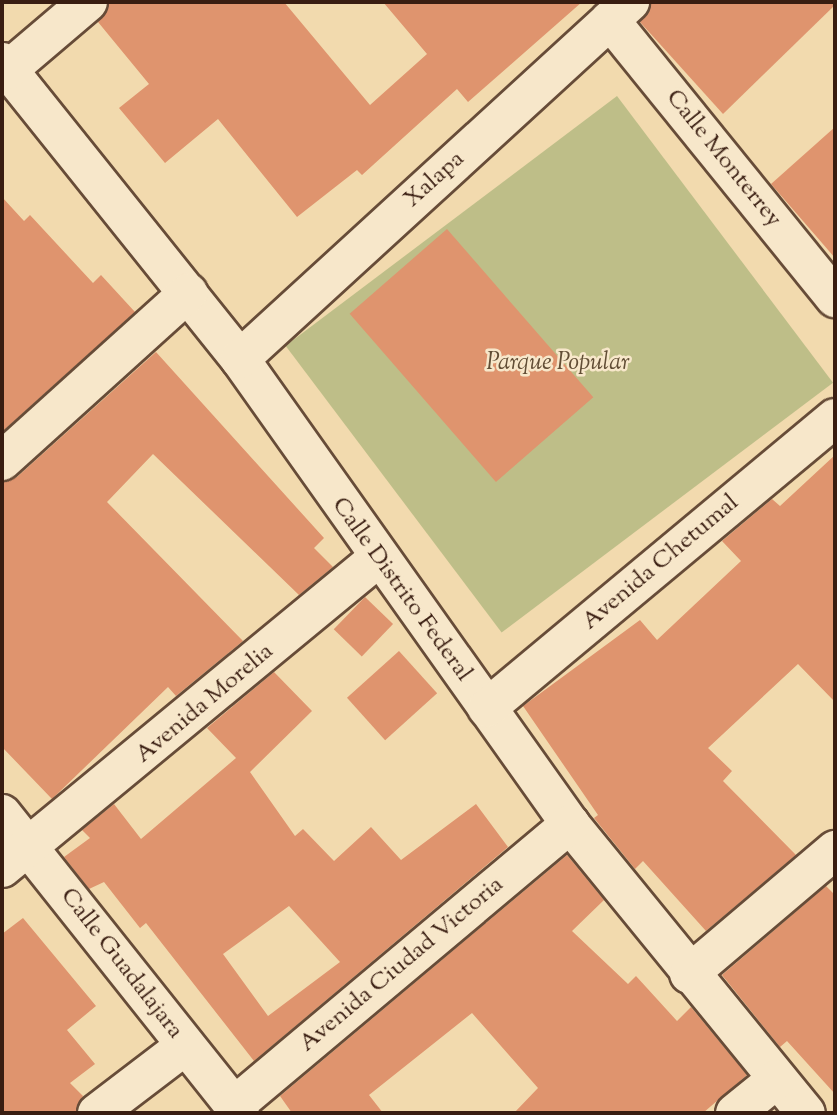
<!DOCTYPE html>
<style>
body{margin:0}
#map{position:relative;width:837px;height:1115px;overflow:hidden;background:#f2daae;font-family:"Sorts Mill Goudy",serif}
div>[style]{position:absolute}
.green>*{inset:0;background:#bebe88;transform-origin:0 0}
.building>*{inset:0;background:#df946e;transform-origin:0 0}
.roads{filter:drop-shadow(2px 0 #674c38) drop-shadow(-2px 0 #674c38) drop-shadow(0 2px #674c38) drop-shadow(0 -2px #674c38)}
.minor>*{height:38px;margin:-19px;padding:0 19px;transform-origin:19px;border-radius:19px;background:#f7e7ca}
span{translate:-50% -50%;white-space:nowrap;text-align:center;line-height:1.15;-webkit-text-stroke:5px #f7e7ca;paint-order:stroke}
.street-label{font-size:24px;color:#391d11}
.park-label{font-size:24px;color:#614d35;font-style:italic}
.frame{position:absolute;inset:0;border:4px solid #391d11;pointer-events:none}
</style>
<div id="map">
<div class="green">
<i style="left:617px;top:96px;width:359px;height:415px;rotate:53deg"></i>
</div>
<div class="building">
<i style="clip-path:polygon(109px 2px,284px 2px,370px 105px,427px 54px,383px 2px,582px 2px,468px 102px,457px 89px,362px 175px,357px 170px,297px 217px,218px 119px,165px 163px,119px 108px,149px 84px,98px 22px)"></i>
<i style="clip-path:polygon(651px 2px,835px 2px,835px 5px,723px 114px,640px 22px)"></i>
<i style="clip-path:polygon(835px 127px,835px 258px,771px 184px)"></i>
<i style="clip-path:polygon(2px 197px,24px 221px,30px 215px,93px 283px,101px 275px,135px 312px,2px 432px)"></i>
<i style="left:447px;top:229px;width:223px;height:129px;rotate:49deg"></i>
<i style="clip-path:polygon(156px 352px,324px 538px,314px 548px,333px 567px,299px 595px,153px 454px,107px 502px,243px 641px,176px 696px,168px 687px,52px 799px,2px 747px,2px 482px,17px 477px)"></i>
<i style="clip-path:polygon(835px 455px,835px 702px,798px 664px,708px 748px,732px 771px,723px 781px,796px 855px,706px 931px,643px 861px,635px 869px,594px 818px,598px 815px,523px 706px,640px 620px,657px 640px,741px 561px,722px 541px,772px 499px,780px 506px)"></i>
<i style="left:365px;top:597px;width:39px;height:45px;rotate:44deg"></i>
<i style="left:399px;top:651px;width:57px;height:70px;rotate:48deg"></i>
<i style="clip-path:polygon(evenodd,274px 672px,312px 711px,250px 772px,295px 836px,303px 829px,334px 861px,371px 827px,401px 860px,476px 804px,508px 847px,254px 1061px,146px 923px,140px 928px,104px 882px,89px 889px,64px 857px,90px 838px,82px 830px,114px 804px,141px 839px,236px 758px,207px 728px,274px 672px,289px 906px,340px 962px,268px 1016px,223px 954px,289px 906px)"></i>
<i style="clip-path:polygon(567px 855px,604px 900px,572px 931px,628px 984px,636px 976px,677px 1021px,691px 1007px,747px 1075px,703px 1113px,514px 1113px,538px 1088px,472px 1013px,369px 1095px,383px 1113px,292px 1113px,280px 1096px)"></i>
<i style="clip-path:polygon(826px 886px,835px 895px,835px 1094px,787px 1041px,780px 1047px,722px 975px)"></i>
<i style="clip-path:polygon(23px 918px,96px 1006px,67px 1030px,95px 1064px,70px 1083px,83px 1096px,76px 1113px,2px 1113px,2px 934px)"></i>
</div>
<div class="roads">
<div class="minor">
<i style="left:610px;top:20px;width:358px;rotate:51deg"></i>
<i style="left:2px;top:62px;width:381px;rotate:51.3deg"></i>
<i style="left:240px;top:359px;width:570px;rotate:54.64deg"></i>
<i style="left:570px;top:824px;width:373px;rotate:50.8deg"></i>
<i style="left:8px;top:70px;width:105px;rotate:-40.4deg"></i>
<i style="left:240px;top:359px;width:529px;rotate:-42.47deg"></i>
<i style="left:2px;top:461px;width:251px;rotate:-42.1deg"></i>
<i style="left:487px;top:708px;width:453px;rotate:-39.8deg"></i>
<i style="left:2px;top:814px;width:382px;rotate:51.5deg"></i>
<i style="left:2px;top:868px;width:486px;rotate:-39.5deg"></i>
<i style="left:689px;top:974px;width:192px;rotate:-40.3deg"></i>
<i style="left:234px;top:1106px;width:439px;rotate:-40deg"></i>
<i style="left:97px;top:1113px;width:111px;rotate:-37.3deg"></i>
<i style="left:735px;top:1113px;width:54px;rotate:-39deg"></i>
</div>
</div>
<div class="street-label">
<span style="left:723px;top:159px;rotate:51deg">Calle Monterrey</span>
<span style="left:435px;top:180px;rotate:-42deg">Xalapa</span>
<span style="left:661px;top:563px;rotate:-40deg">Avenida Chetumal</span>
<span style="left:401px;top:590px;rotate:54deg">Calle Distrito Federal</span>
<span style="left:205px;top:704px;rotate:-40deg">Avenida Morelia</span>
<span style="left:121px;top:964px;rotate:52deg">Calle Guadalajara</span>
<span style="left:402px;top:965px;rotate:-40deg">Avenida Ciudad Victoria</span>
</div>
<div class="park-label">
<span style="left:558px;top:364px">Parque Popular</span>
</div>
<div class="frame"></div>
</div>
